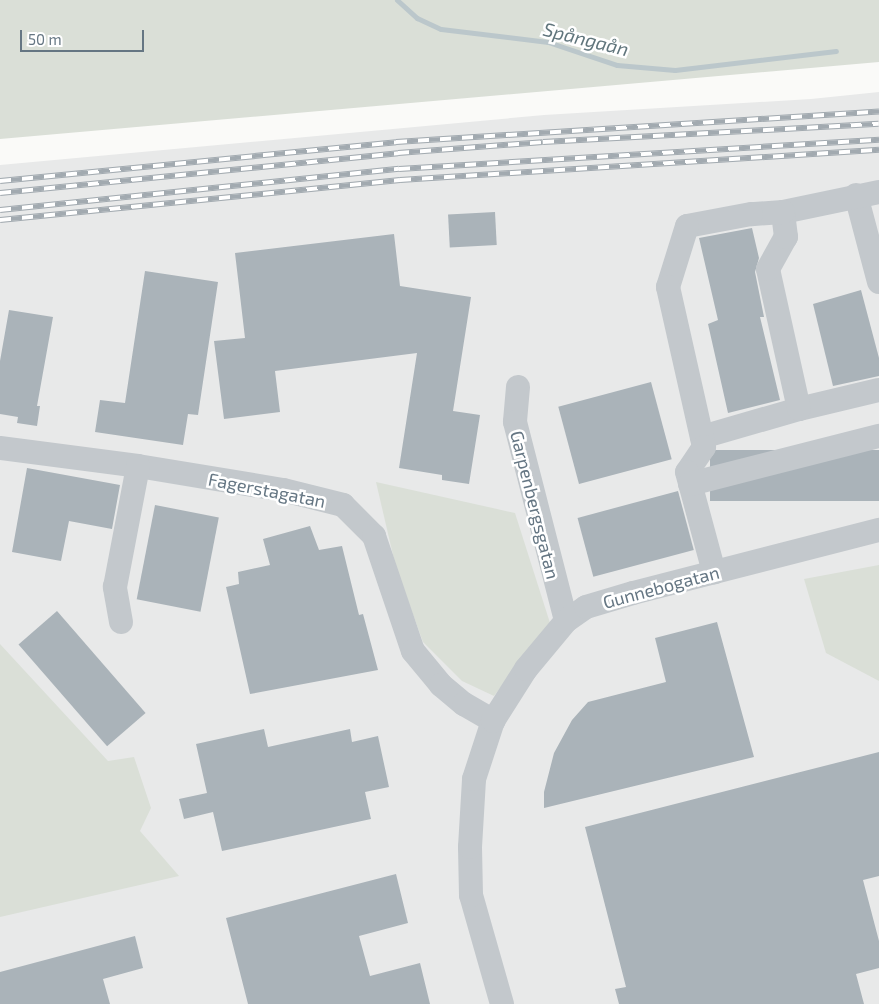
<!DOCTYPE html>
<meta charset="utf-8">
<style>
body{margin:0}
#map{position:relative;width:879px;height:1004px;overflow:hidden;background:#fafaf8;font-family:"Exo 2",sans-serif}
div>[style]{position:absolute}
.built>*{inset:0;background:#e8e9e9}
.green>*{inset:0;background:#dadfd7}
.stream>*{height:5px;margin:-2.5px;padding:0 2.5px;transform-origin:2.5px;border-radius:2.5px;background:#bbc7cb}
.building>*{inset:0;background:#aab3b9;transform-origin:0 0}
.minor>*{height:24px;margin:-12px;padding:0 12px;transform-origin:12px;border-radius:12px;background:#c3c8cc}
.rail>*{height:5.5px;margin-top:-2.75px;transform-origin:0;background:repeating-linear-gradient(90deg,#fff 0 11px,#a2aab0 0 22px);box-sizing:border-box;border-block:1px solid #a2aab0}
span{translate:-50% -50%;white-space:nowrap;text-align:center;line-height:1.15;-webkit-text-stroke:5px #fff;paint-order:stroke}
.street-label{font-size:18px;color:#657683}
.water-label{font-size:19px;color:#60757c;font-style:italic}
.scale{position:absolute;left:20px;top:30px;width:124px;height:22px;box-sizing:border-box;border:2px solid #657683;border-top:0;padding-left:6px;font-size:15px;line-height:18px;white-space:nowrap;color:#657683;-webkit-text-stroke:4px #fff;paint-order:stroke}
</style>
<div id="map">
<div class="built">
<i style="clip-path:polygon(879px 92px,879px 1004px,0 1004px,0 165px,544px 115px,811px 99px)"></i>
</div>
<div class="green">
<i style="clip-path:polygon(0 0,879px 0,879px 62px,0 139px)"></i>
<i style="clip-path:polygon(376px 482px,515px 513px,550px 623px,494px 696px,462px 681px,423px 642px,396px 568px)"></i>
<i style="clip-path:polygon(879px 565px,879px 681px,826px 653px,804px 579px)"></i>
<i style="clip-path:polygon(0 644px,108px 761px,134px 757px,151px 808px,140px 831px,179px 876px,0 917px)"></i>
</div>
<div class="stream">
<i style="left:397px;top:0;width:27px;rotate:42deg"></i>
<i style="left:417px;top:18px;width:26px;rotate:25deg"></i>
<i style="left:441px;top:29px;width:108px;rotate:6.9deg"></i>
<i style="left:548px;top:42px;width:73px;rotate:18.4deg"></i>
<i style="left:617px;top:65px;width:58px;rotate:4.9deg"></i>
<i style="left:675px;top:70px;width:162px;rotate:-6.7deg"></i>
</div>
<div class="building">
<i style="left:495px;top:212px;width:33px;height:47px;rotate:87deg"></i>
<i style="clip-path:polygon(752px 228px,759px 258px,755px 272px,764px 317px,760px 317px,780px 400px,728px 413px,708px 324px,718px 320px,699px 238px)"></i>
<i style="clip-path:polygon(394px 234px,400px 286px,471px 297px,453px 411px,480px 415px,469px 484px,442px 480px,442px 475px,399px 468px,417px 353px,275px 371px,280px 412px,224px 419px,214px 341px,245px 338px,235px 253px)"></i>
<i style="clip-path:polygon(145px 271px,218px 282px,198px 415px,188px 414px,183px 445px,95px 432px,100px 400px,125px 403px)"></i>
<i style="clip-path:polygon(861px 290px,879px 358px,879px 376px,833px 386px,813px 304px)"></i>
<i style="clip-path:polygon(9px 310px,53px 317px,37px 406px,40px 406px,37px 426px,17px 423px,18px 417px,0 414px,0 361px)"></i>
<i style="left:651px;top:382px;width:80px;height:96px;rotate:75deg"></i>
<i style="left:879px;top:450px;width:51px;height:169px;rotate:90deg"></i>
<i style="clip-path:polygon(27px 468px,120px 485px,112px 529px,69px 521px,61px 561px,12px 552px)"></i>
<i style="left:678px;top:491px;width:61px;height:104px;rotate:75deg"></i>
<i style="left:155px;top:505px;width:65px;height:96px;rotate:11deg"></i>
<i style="clip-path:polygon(310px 526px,319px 550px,342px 546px,359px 615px,363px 614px,378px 670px,250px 694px,226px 587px,239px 584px,238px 572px,270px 565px,263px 539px)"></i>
<i style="left:57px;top:611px;width:135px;height:51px;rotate:49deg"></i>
<i style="clip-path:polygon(717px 622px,754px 757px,544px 808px,544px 792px,554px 753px,572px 720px,588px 702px,666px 682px,655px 638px)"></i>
<i style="clip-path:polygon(264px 729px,268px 747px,350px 729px,352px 742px,378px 736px,389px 787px,365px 792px,371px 819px,222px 851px,213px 812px,184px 819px,179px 799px,207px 793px,196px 744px)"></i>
<i style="clip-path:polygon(879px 752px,879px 876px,863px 880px,879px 941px,879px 968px,856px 974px,864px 1004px,619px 1004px,615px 989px,626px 987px,585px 827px)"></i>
<i style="clip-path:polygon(396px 874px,408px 923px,359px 936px,370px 976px,420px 963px,430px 1004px,248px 1004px,226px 918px)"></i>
<i style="clip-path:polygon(135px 936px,143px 968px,103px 979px,110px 1004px,0 1004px,0 972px)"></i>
</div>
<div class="minor">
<i style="left:856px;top:195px;width:90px;rotate:75.2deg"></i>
<i style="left:783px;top:212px;width:98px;rotate:-11.8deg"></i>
<i style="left:518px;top:387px;width:35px;rotate:95deg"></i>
<i style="left:515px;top:422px;width:205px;rotate:75.6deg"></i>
<i style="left:799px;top:409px;width:82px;rotate:-13.4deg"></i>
<i style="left:702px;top:437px;width:101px;rotate:-16.1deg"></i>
<i style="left:799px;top:409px;width:143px;rotate:-102.5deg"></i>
<i style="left:768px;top:269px;width:37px;rotate:-61deg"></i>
<i style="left:786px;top:237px;width:25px;rotate:-97deg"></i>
<i style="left:783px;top:212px;width:32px;rotate:176deg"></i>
<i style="left:751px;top:214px;width:65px;rotate:169.4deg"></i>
<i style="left:687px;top:226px;width:64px;rotate:107.3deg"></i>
<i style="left:668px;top:287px;width:164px;rotate:77.3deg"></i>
<i style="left:704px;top:447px;width:30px;rotate:124deg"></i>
<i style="left:687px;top:472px;width:104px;rotate:74.9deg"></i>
<i style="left:0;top:448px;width:139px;rotate:7.4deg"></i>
<i style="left:138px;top:466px;width:147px;rotate:9.4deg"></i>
<i style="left:283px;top:490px;width:62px;rotate:14deg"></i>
<i style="left:343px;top:505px;width:44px;rotate:45deg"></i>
<i style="left:374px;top:536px;width:121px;rotate:71.3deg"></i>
<i style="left:413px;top:651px;width:44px;rotate:50.5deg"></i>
<i style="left:441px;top:685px;width:30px;rotate:40deg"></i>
<i style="left:464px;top:704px;width:34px;rotate:30deg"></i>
<i style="left:690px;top:484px;width:195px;rotate:-14.3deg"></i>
<i style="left:121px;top:622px;width:36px;rotate:-100deg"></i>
<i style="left:115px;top:587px;width:123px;rotate:-79.2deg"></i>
<i style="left:502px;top:1004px;width:113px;rotate:-105.9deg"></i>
<i style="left:471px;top:895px;width:48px;rotate:-91.2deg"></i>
<i style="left:470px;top:847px;width:68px;rotate:-86.6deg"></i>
<i style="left:474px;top:779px;width:61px;rotate:-71.9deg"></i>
<i style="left:493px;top:721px;width:62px;rotate:-57.6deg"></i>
<i style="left:526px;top:669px;width:62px;rotate:-50.2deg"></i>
<i style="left:566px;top:621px;width:24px;rotate:-35deg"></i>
<i style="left:586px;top:607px;width:49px;rotate:-16.6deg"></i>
<i style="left:633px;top:593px;width:254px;rotate:-14.4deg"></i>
</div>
<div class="rail">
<i style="left:0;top:181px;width:398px;rotate:-5.6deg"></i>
<i style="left:396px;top:142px;width:484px;rotate:-3.6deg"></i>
<i style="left:0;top:193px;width:400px;rotate:-5.7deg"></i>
<i style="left:398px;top:153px;width:145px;rotate:-4.3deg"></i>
<i style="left:543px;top:142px;width:336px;rotate:-3.1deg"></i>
<i style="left:0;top:210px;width:401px;rotate:-5.9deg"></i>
<i style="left:399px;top:169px;width:481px;rotate:-3.5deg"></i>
<i style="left:0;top:220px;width:402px;rotate:-5.7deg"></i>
<i style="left:400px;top:180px;width:480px;rotate:-3.6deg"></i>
</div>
<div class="street-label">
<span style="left:267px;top:490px;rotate:11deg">Fagerstagatan</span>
<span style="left:535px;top:505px;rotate:76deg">Garpenbergsgatan</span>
<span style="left:661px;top:587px;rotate:-15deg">Gunnebogatan</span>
</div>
<div class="water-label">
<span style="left:586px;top:39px;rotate:14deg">Spångaån</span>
</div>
<div class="scale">50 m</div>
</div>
